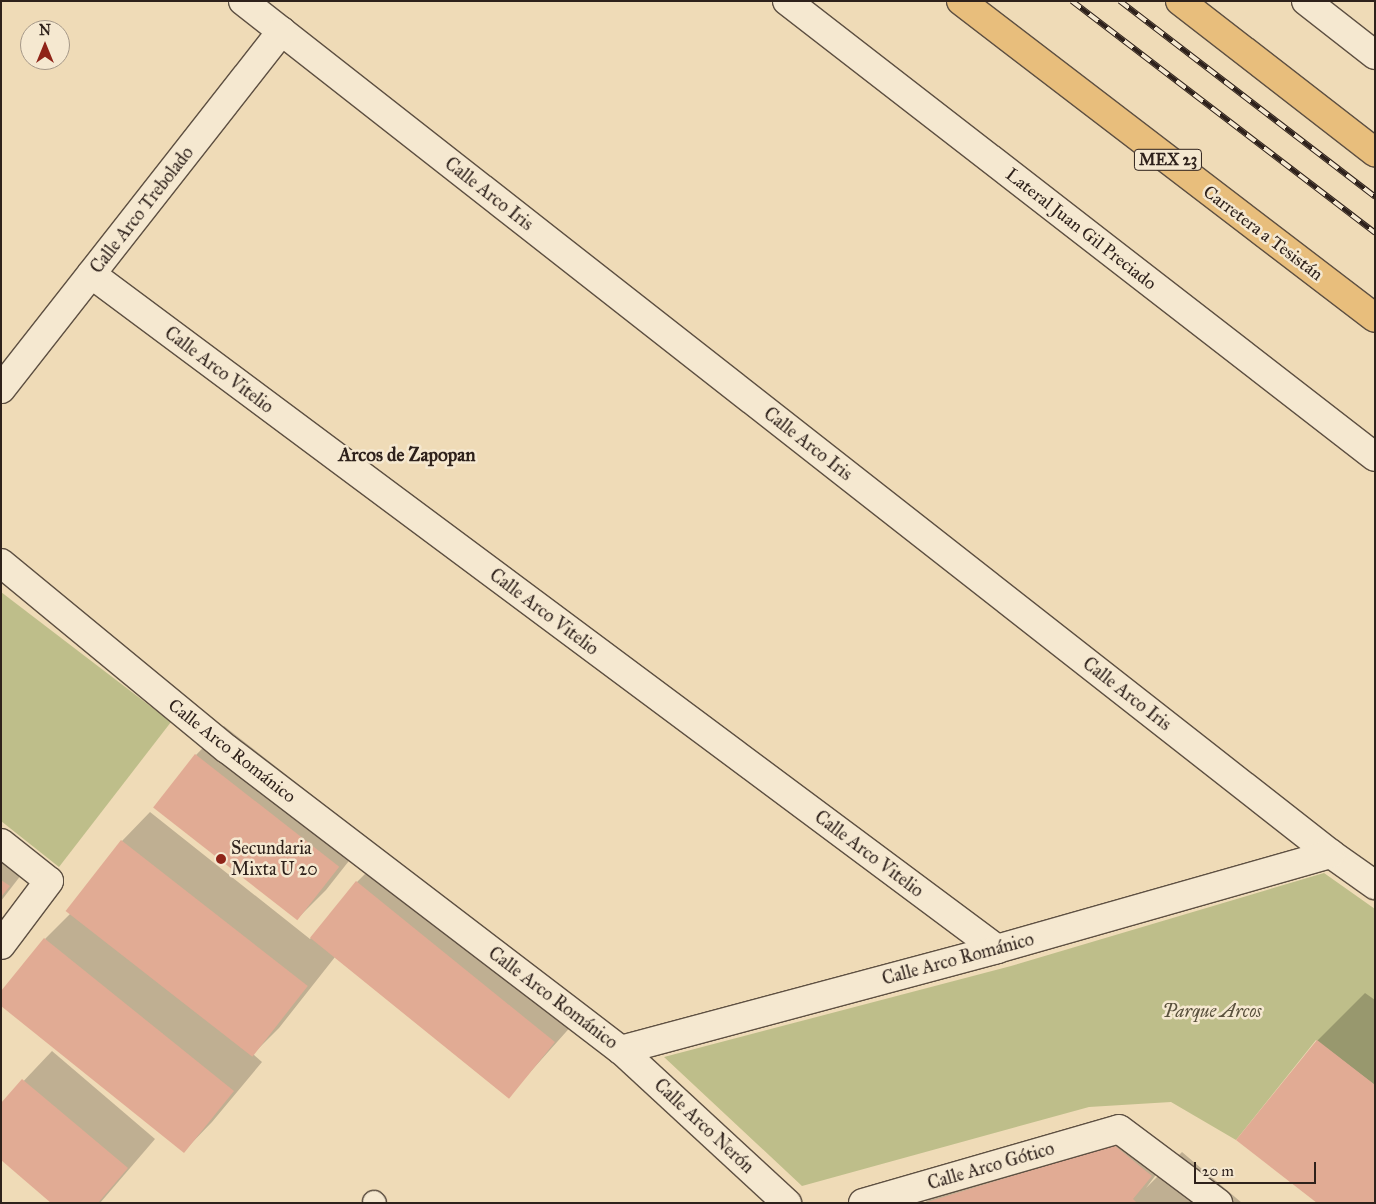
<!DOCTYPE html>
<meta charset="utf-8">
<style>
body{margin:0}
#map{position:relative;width:1376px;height:1204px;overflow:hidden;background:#efdbb7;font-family:"IM FELL Great Primer",serif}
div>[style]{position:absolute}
.green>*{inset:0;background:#bebe8a}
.shadow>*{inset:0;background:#0003}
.building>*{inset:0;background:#e1ab94;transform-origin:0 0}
.roads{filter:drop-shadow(1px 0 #5e5042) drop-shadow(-1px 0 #5e5042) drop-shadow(0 1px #5e5042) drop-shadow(0 -1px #5e5042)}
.lane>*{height:22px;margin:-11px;padding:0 11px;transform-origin:11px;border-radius:11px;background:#f5e8d0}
.street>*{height:28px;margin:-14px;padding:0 14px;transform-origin:14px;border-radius:14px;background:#f5e8d0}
.secondary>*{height:28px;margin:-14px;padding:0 14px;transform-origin:14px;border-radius:14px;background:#f5e8d0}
.primary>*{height:28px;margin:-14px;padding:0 14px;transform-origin:14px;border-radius:14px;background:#e8be7c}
.rail>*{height:5.5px;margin-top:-2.75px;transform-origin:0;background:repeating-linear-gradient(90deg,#f5e8d0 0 11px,#2e211b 0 22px);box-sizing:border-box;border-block:1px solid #2e211b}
.dots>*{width:14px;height:14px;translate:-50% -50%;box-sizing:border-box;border:2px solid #f5e8d0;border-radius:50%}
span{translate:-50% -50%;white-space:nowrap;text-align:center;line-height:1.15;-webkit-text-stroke:5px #f5e8d0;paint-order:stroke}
.shield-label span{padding:1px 4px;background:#f5e8d0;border:1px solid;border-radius:4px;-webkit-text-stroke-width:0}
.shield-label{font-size:16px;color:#2e211b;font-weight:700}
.street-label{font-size:18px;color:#2e211b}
.poi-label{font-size:18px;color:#2e211b}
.left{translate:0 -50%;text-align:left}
.park-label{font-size:18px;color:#59503c;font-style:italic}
.neighbourhood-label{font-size:19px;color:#2e211b;font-weight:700}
.frame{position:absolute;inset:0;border:2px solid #2e211b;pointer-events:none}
.north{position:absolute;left:20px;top:20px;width:50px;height:50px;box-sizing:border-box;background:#f5e8d0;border:1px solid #a59888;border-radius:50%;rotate:0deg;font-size:14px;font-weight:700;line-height:20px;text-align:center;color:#2e211b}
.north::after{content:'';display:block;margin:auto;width:18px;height:22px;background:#8f2418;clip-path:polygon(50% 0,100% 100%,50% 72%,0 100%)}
.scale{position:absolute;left:1194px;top:1162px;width:122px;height:22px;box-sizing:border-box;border:2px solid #2e211b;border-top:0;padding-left:6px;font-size:15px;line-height:18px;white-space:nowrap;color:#2e211b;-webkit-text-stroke:4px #f5e8d0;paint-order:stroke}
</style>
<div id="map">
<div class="green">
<i style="clip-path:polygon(1px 592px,171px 722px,59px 867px,1px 821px)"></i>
<i style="clip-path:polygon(1324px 873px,1375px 909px,1375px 1085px,1316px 1040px,1236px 1140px,1171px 1102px,1089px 1107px,802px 1186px,664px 1057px,1011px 966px)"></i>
</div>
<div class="shadow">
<i style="clip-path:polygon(224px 726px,367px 838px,326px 890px,297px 919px,196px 755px)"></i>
<i style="clip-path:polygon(150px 812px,310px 939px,357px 882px,385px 854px,582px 1014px,508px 1097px,335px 957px,279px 1028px,253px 1054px,262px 1062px,212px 1122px,184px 1151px,45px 939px,70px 914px,122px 841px)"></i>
<i style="clip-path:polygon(1px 845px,28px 866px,1px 901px)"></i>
<i style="clip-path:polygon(1365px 993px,1375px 1000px,1375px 1203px,1317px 1041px)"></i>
<i style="clip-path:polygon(52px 1051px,155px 1139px,100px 1203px,53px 1203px,1px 1105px)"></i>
<i style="clip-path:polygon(1134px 1126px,1171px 1155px,1146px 1188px,1182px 1152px,1242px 1203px,925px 1203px,944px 1183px)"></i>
</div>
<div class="building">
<i style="left:195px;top:754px;width:183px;height:68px;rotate:38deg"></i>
<i style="left:121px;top:840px;width:237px;height:90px;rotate:38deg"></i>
<i style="clip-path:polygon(1px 880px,10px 886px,1px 897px)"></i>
<i style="left:356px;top:881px;width:256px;height:73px;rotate:39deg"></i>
<i style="clip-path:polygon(44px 938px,234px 1091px,184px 1153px,1px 1006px,1px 991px)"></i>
<i style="clip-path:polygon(1317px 1040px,1375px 1085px,1375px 1203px,1317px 1203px,1236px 1140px)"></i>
<i style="clip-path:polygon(22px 1079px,128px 1168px,98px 1203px,51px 1203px,1px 1160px,1px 1103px)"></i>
<i style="clip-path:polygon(1114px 1145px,1152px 1176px,1133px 1199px,1137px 1203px,924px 1203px)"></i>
</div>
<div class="roads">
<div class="lane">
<i style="left:374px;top:1202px;width:1px;rotate:45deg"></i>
</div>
<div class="street">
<i style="left:243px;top:1px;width:1383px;rotate:38.1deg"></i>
<i style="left:1331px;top:854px;width:54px;rotate:35.2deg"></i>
<i style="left:91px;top:274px;width:1130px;rotate:36.69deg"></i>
<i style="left:1px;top:389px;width:455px;rotate:-51.9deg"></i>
<i style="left:1px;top:563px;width:293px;rotate:39.5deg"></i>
<i style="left:227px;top:749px;width:496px;rotate:37.4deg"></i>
<i style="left:621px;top:1050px;width:226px;rotate:42.7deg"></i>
<i style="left:1px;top:843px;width:61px;rotate:38.4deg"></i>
<i style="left:49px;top:881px;width:80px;rotate:126.9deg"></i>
<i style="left:621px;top:1050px;width:389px;rotate:-15deg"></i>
<i style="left:997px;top:949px;width:347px;rotate:-15.9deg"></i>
<i style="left:863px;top:1203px;width:266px;rotate:-16.1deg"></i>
<i style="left:1119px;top:1129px;width:124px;rotate:36.8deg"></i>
</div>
<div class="secondary">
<i style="left:787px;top:1px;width:744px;rotate:37.79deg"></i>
<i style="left:1306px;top:1px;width:88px;rotate:38deg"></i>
</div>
<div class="primary">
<i style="left:961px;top:1px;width:521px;rotate:37.44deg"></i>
<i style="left:1180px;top:1px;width:247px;rotate:37.8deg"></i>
</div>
</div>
<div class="rail">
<i style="left:1072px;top:1px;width:382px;rotate:37.4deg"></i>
<i style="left:1120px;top:1px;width:322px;rotate:37.5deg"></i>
</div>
<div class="dots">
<i style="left:221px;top:859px;background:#8f2418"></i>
</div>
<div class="shield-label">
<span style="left:1168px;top:160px">MEX 23</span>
</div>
<div class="street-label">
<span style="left:489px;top:194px;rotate:38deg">Calle Arco Iris</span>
<span style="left:142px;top:210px;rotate:-52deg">Calle Arco Trebolado</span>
<span style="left:1081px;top:229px;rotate:38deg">Lateral Juan Gil Preciado</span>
<span style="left:1263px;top:233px;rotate:37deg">Carretera a Tesistán</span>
<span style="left:219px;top:370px;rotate:37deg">Calle Arco Vitelio</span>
<span style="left:808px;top:444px;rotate:38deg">Calle Arco Iris</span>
<span style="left:544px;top:612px;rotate:37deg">Calle Arco Vitelio</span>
<span style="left:1127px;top:694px;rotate:38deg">Calle Arco Iris</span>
<span style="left:232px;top:751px;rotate:38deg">Calle Arco Románico</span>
<span style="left:869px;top:854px;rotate:37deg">Calle Arco Vitelio</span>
<span style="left:958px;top:959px;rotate:-15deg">Calle Arco Románico</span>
<span style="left:553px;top:998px;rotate:37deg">Calle Arco Románico</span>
<span style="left:704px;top:1126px;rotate:43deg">Calle Arco Nerón</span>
<span style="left:991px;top:1166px;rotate:-16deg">Calle Arco Gótico</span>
</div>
<div class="poi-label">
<span class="left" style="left:231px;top:859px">Secundaria<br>Mixta U 20</span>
</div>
<div class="park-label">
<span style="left:1212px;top:1011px">Parque Arcos</span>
</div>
<div class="neighbourhood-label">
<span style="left:407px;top:455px">Arcos de Zapopan</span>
</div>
<div class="frame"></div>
<div class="north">N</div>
<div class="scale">20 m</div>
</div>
